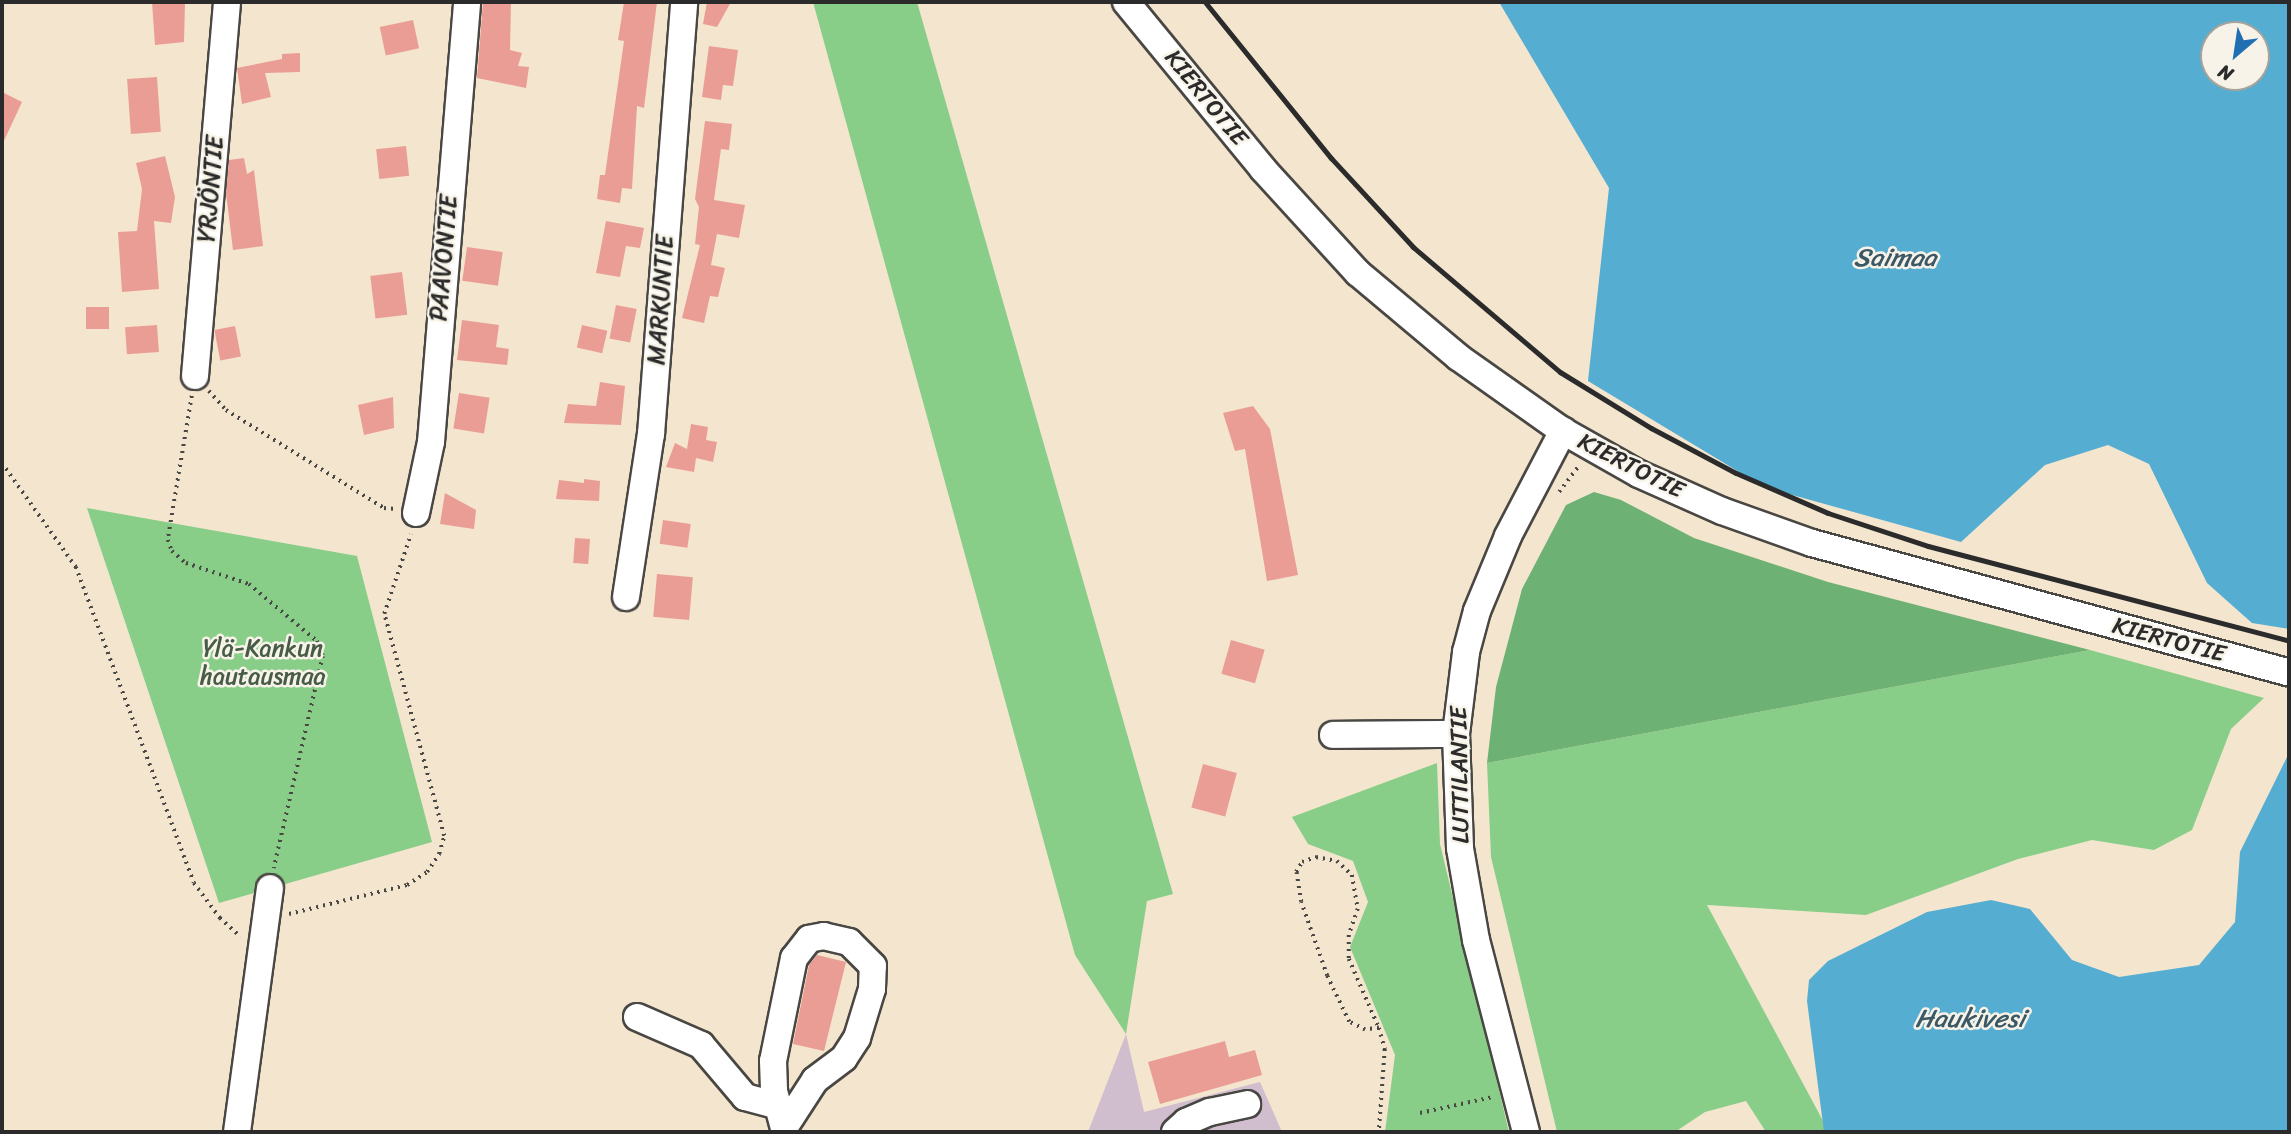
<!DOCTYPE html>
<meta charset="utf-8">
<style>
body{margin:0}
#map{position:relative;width:2291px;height:1134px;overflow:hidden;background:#f4e5ce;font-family:Sriracha,sans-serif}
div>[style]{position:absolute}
.industrial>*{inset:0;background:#d0bdcd}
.green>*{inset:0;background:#89ce88}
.forest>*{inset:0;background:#6eb174}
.water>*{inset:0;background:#55add2}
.building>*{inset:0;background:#ea9d95;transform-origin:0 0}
.path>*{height:3.5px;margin-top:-1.75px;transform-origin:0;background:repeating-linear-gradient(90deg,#494743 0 2px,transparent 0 7px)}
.roads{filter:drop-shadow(2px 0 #494743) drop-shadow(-2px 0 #494743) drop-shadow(0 2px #494743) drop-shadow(0 -2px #494743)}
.minor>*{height:26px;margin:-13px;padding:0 13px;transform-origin:13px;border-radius:13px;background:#fff}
.rail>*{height:5px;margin:-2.5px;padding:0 2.5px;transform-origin:2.5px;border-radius:2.5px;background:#2b2b2b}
span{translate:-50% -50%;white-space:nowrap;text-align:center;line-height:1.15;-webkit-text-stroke:5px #f7f3e8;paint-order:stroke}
.street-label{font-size:24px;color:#2b2b2b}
.park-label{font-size:24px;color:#475c47}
.water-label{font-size:26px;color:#3a5865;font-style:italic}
.frame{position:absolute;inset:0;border:4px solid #2b2b2b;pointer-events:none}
.north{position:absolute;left:2200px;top:21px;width:70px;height:70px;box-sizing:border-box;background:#f7f3e8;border:2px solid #a5a39c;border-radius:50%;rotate:209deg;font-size:19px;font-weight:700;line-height:28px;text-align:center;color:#2b2b2b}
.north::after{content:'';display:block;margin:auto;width:24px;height:32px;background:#1f6fb2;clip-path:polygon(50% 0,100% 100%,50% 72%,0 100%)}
</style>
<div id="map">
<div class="industrial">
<i style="clip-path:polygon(1126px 1034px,1144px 1112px,1260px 1082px,1282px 1132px,1088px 1132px)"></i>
</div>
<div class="green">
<i style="clip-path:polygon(813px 2px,917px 2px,1173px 894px,1147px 901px,1126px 1034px,1075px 955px)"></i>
<i style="clip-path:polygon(87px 508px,357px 556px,432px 842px,219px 903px)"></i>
<i style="clip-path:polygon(2090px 650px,2264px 698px,2231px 729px,2192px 830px,2154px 850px,2092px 840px,2018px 859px,1866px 915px,1707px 905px,1829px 1132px,1766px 1132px,1746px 1101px,1705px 1112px,1675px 1132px,1557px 1132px,1491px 857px,1487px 763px)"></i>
<i style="clip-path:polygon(1437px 763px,1440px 844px,1509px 1132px,1385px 1132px,1395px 1055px,1350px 947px,1368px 902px,1353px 861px,1308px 844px,1292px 817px)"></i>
</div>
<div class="forest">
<i style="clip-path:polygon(1594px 492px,1621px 500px,1694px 538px,1828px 582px,2090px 650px,1487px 763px,1496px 687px,1522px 589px,1566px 505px)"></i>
</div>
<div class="water">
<i style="clip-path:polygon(evenodd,1499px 2px,2289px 2px,2289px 629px,2252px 623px,2207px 583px,2149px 464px,2108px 445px,2045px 465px,1961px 542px,1764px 487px,1588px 381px,1609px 188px,1499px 2px,2214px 35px,2256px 35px,2256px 77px,2214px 77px,2214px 35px)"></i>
<i style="clip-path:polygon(2289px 753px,2289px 1132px,1824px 1132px,1807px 1001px,1809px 980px,1828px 961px,1927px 912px,1991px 900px,2030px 909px,2072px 960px,2119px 977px,2199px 965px,2235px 922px,2240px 852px)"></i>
</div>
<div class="building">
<i style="clip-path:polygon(152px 2px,185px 2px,184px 42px,155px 45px)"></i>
<i style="clip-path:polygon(483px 2px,511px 2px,510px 50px,522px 53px,518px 66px,529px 67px,526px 88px,477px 78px)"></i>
<i style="clip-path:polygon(624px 2px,657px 2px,644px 108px,637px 106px,632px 189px,622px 188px,620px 203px,597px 199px,600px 175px,605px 175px,624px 41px,618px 40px)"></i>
<i style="clip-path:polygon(707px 2px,731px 2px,717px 27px,703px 24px)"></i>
<i style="left:413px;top:20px;width:29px;height:34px;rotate:78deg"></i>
<i style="clip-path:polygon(709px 46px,738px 50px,733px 86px,723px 85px,721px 100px,702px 97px)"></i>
<i style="clip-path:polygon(300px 53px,300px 72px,265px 73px,271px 97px,242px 104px,237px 68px,282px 59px,282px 54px)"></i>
<i style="left:157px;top:77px;width:55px;height:30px;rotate:86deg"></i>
<i style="clip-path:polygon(2px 92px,22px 102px,2px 145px)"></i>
<i style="clip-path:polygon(705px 121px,732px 124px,729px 150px,721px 149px,714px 200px,745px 205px,739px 238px,717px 234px,711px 265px,725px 268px,718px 297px,710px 296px,704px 323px,682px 318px,700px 245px,695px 244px,699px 207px,695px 199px)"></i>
<i style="left:406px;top:146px;width:30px;height:30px;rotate:84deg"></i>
<i style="clip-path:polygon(165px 156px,175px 197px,171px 223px,154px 221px,159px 289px,122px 292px,118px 232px,137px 231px,142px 189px,136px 163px)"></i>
<i style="clip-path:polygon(244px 158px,247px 174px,254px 170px,263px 246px,233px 250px,226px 193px,229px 160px)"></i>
<i style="clip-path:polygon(606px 221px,644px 228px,640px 248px,626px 246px,620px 277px,596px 273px)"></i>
<i style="left:467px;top:247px;width:36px;height:34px;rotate:8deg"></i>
<i style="left:402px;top:272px;width:43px;height:32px;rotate:83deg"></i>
<i style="left:616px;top:305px;width:21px;height:34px;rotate:11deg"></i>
<i style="left:86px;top:307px;width:23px;height:22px"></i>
<i style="clip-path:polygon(462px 320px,499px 325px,496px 347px,509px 349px,507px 365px,457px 360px)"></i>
<i style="left:157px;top:325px;width:27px;height:32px;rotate:86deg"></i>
<i style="left:582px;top:325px;width:26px;height:23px;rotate:13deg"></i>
<i style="left:235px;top:326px;width:31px;height:21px;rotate:79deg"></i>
<i style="clip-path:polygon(600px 382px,625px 386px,621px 425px,564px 423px,568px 404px,596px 406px)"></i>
<i style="left:459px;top:393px;width:31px;height:36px;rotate:9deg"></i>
<i style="clip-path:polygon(393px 397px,394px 428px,364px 435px,358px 405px)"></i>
<i style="clip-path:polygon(1253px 406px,1270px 429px,1298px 575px,1267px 581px,1245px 449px,1235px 451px,1223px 413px)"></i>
<i style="clip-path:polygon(691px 424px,708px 427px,706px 440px,717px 442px,713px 462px,696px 458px,694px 472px,666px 467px,675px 443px,687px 449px)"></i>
<i style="clip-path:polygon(584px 479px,600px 481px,599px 501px,556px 499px,559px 480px,584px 483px)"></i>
<i style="clip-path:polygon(445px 493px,476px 510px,474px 529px,440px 524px)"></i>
<i style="left:663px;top:520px;width:28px;height:24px;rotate:8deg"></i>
<i style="left:575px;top:538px;width:15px;height:25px;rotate:4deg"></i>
<i style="left:657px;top:574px;width:36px;height:43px;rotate:5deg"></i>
<i style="left:1231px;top:640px;width:35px;height:35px;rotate:16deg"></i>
<i style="left:1203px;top:764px;width:35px;height:45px;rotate:15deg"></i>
<i style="clip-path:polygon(817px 955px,846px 962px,824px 1051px,793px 1044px,809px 965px)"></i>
<i style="clip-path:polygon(1225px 1041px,1229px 1057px,1255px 1050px,1262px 1075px,1160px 1104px,1148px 1062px)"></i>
</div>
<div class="path">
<i style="left:209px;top:391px;width:25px;rotate:48deg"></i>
<i style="left:226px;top:410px;width:186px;rotate:31.8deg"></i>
<i style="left:384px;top:508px;width:12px;rotate:5deg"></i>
<i style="left:192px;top:396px;width:146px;rotate:99.5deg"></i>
<i style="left:168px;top:540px;width:12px;rotate:70deg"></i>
<i style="left:172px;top:551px;width:18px;rotate:41deg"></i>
<i style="left:186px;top:563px;width:66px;rotate:18.4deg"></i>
<i style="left:249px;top:584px;width:89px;rotate:40deg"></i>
<i style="left:317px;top:641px;width:16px;rotate:68deg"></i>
<i style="left:323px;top:656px;width:218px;rotate:103deg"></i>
<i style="left:2px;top:463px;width:128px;rotate:54.6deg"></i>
<i style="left:76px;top:567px;width:337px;rotate:69.5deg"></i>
<i style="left:194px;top:883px;width:44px;rotate:53.4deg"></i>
<i style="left:220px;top:918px;width:28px;rotate:42deg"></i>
<i style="left:1559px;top:492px;width:34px;rotate:-53deg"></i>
<i style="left:289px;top:914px;width:122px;rotate:-13.8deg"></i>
<i style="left:407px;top:885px;width:24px;rotate:-33deg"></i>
<i style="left:427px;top:872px;width:22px;rotate:-56deg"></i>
<i style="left:439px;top:854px;width:19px;rotate:-74deg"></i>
<i style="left:444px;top:836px;width:230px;rotate:-105.1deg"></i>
<i style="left:384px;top:614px;width:84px;rotate:-71.4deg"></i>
<i style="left:1379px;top:1028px;width:14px;rotate:172deg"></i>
<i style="left:1365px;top:1030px;width:18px;rotate:-153deg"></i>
<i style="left:1349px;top:1022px;width:51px;rotate:-115.6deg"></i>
<i style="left:1327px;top:976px;width:78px;rotate:-109.4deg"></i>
<i style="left:1301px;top:902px;width:30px;rotate:-99deg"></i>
<i style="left:1296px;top:872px;width:12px;rotate:-59deg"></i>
<i style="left:1302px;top:862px;width:15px;rotate:-20deg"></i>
<i style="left:1316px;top:857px;width:21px;rotate:11deg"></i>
<i style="left:1337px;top:861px;width:21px;rotate:43deg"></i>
<i style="left:1352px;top:875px;width:35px;rotate:80deg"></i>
<i style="left:1358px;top:909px;width:28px;rotate:109deg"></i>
<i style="left:1349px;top:935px;width:24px;rotate:90deg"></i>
<i style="left:1349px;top:959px;width:75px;rotate:66.5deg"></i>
<i style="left:1379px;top:1028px;width:22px;rotate:74deg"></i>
<i style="left:1385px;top:1049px;width:83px;rotate:94.1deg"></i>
<i style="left:1420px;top:1113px;width:75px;rotate:-12.4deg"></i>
</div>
<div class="roads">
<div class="minor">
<i style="left:1126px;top:2px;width:216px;rotate:50.6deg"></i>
<i style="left:1263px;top:169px;width:141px;rotate:47.6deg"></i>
<i style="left:1358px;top:273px;width:131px;rotate:40deg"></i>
<i style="left:1458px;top:357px;width:128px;rotate:35.2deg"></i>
<i style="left:1563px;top:431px;width:87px;rotate:29.5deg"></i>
<i style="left:1639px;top:474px;width:91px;rotate:24deg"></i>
<i style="left:1722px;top:511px;width:96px;rotate:19.6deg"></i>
<i style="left:1812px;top:543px;width:494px;rotate:15.2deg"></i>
<i style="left:195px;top:376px;width:375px;rotate:-85.1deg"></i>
<i style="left:416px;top:513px;width:73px;rotate:-78.1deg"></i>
<i style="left:431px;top:442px;width:441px;rotate:-85.3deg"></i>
<i style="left:626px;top:597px;width:165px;rotate:-81.3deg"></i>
<i style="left:651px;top:434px;width:433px;rotate:-85.6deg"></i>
<i style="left:1333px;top:735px;width:123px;rotate:-0.5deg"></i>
<i style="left:637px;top:1017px;width:70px;rotate:23.6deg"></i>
<i style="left:701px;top:1045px;width:68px;rotate:49.8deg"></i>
<i style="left:745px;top:1097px;width:34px;rotate:15deg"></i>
<i style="left:784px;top:1128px;width:57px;rotate:-57.1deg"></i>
<i style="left:815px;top:1080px;width:36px;rotate:-37deg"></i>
<i style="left:844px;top:1058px;width:24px;rotate:-57deg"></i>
<i style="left:857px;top:1038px;width:51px;rotate:-73deg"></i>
<i style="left:872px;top:989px;width:23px;rotate:-88deg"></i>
<i style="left:873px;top:966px;width:34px;rotate:-135deg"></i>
<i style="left:849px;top:942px;width:26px;rotate:-167deg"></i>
<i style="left:824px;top:936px;width:15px;rotate:169deg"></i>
<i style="left:809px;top:939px;width:24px;rotate:128deg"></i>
<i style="left:794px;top:958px;width:105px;rotate:101.5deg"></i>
<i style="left:773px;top:1061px;width:30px;rotate:88deg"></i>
<i style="left:774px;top:1091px;width:42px;rotate:75deg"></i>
<i style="left:237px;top:1132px;width:246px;rotate:-82.3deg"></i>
<i style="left:1175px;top:1132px;width:15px;rotate:-42deg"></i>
<i style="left:1186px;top:1122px;width:26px;rotate:-23deg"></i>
<i style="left:1210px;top:1112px;width:38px;rotate:-12deg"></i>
<i style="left:1526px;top:1132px;width:198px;rotate:-104.6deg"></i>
<i style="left:1476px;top:940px;width:93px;rotate:-99.9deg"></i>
<i style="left:1460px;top:848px;width:114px;rotate:-92deg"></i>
<i style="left:1456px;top:734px;width:83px;rotate:-83deg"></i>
<i style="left:1466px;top:652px;width:42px;rotate:-75deg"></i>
<i style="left:1477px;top:611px;width:81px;rotate:-67.5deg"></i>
<i style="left:1508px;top:536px;width:119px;rotate:-62.4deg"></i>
</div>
</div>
<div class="rail">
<i style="left:1205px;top:2px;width:201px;rotate:51.1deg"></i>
<i style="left:1331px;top:158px;width:121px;rotate:47.3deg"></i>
<i style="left:1413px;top:247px;width:193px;rotate:40.4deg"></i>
<i style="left:1560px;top:372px;width:107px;rotate:31.6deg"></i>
<i style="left:1651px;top:428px;width:96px;rotate:27.9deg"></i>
<i style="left:1736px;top:473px;width:100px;rotate:23.5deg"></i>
<i style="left:1828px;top:513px;width:105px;rotate:18.3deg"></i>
<i style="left:1928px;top:546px;width:373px;rotate:14.7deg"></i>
</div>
<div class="street-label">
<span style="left:1206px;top:98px;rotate:51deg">KIERTOTIE</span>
<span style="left:211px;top:189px;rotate:-85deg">YRJÖNTIE</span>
<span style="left:444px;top:258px;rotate:-85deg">PAAVONTIE</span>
<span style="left:661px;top:300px;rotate:-86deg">MARKUNTIE</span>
<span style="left:1631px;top:466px;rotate:27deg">KIERTOTIE</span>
<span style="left:2169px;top:640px;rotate:15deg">KIERTOTIE</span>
<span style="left:1460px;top:775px;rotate:-91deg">LUTTILANTIE</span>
</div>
<div class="park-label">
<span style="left:263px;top:663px">Ylä-Kankun<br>hautausmaa</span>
</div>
<div class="water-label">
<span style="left:1895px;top:258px">Saimaa</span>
<span style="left:1970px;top:1019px">Haukivesi</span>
</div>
<div class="frame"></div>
<div class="north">N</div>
</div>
